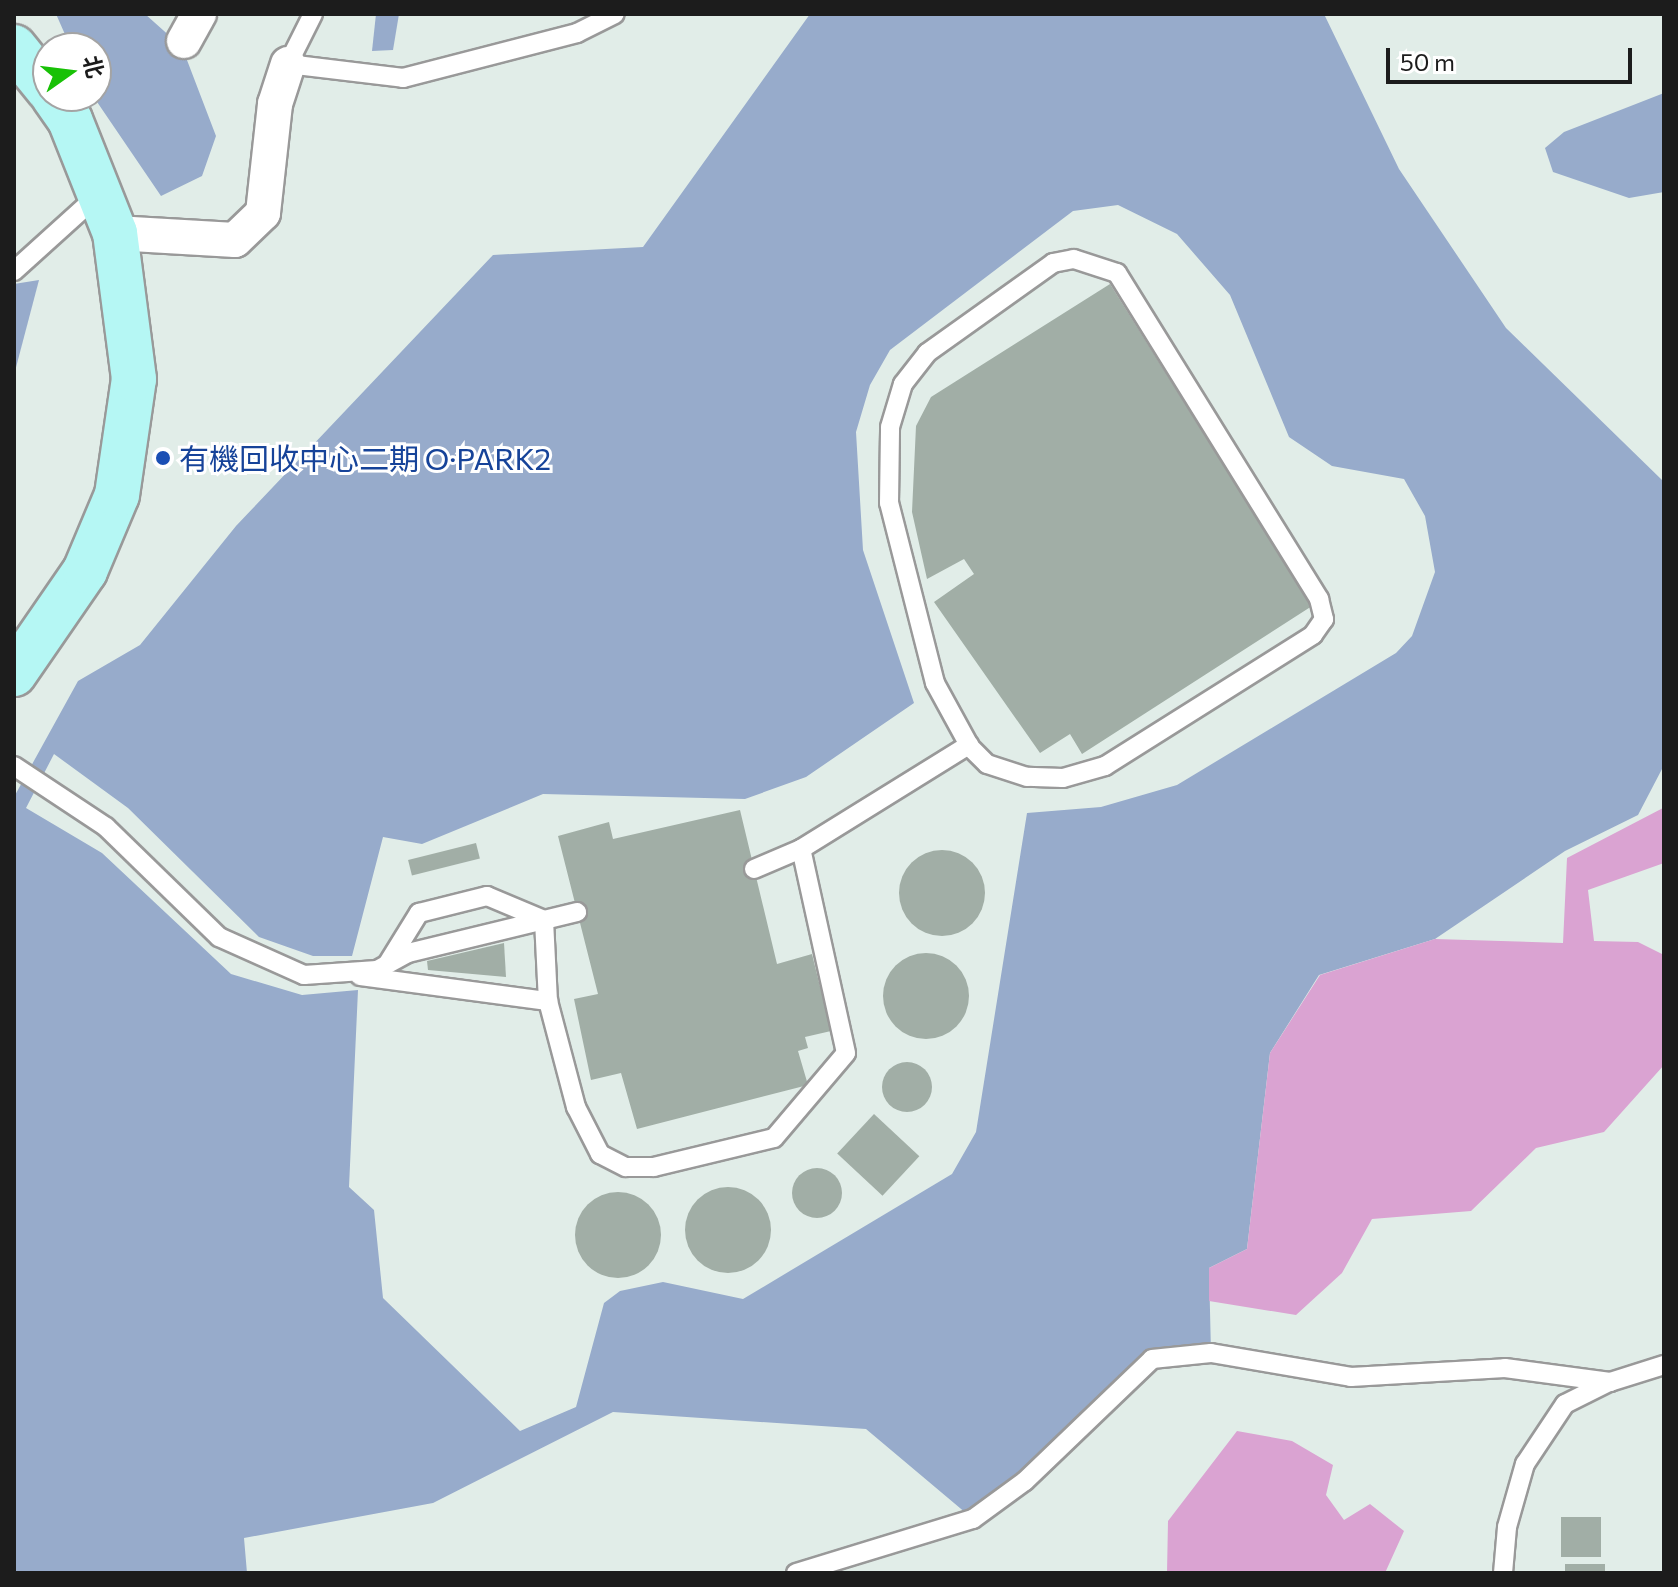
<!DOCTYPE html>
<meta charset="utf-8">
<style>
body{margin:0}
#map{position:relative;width:1678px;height:1587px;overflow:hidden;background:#e1ede8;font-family:Commissioner,"Noto Sans SC",sans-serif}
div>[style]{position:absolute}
.forest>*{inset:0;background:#97abcb}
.water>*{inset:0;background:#daa3d2}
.building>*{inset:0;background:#a1aea6;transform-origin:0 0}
.round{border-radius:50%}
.roads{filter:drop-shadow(2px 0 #999) drop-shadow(-2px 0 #999) drop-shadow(0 2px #999) drop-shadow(0 -2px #999)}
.lane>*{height:18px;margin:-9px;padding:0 9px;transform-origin:9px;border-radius:9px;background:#fff}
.street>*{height:34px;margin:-17px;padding:0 17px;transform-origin:17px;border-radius:17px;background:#fff}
.secondary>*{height:44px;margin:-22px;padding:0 22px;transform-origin:22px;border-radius:22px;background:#b5f7f4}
.dots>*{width:22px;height:22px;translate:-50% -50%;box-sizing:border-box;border:4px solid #fff;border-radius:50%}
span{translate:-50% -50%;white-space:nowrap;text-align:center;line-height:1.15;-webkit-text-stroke:6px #fff;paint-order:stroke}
.transit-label{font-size:30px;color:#164399}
.left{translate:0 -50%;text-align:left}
.frame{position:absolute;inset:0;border:16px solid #1c1c1c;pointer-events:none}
.north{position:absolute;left:32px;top:32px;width:80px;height:80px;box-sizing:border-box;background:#fff;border:2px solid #a4a4a4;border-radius:50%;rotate:76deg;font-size:22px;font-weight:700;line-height:32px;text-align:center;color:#1c1c1c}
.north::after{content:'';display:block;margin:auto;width:28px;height:36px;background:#18c106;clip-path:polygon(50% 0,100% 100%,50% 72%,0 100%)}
.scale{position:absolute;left:1386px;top:48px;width:246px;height:36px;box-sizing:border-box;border:4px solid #1c1c1c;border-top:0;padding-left:10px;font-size:24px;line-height:28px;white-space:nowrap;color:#1c1c1c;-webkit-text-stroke:6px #fff;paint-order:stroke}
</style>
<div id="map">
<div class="forest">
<i style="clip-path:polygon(56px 14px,145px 14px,182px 47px,216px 136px,202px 176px,161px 196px,93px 96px,96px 48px,71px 48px)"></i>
<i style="clip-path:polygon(376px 14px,399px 14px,393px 50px,372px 51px)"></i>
<i style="clip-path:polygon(evenodd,810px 14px,1324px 14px,1399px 169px,1506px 328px,1662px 480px,1662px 769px,1638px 815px,1565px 851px,1435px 939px,1319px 975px,1270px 1053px,1247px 1249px,1209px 1268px,1211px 1353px,1151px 1359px,973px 1519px,866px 1429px,613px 1412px,433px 1503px,244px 1538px,247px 1573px,14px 1573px,14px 797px,78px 681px,140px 645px,236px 526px,493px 255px,643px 247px,810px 14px,1118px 205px,1177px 234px,1230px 295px,1289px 437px,1332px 466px,1404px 479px,1425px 516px,1435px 572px,1412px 636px,1396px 653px,1177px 785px,1101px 807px,1027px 813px,976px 1132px,952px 1174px,743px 1299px,663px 1282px,620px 1291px,604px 1303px,576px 1407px,520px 1431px,383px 1298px,374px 1210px,349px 1187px,358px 990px,302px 995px,231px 974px,102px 853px,26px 808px,54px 754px,128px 808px,259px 937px,313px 956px,352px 956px,383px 837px,422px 844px,543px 794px,745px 799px,806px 777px,914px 703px,863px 550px,856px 432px,870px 385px,890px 350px,1073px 211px,1118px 205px)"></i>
<i style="clip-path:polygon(1664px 93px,1664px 192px,1629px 198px,1553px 172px,1545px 148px,1564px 132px)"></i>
<i style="clip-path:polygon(39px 280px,14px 375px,14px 284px)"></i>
</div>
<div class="water">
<i style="clip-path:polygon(1663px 808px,1664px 863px,1588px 890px,1594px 941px,1638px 942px,1664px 955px,1664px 1065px,1604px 1132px,1536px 1148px,1471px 1211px,1372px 1219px,1342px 1273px,1296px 1315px,1209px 1301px,1209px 1268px,1247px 1249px,1270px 1053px,1320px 975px,1435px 939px,1563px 943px,1567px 858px)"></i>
<i style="clip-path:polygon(1237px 1431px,1292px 1441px,1333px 1465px,1326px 1495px,1344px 1520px,1370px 1504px,1404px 1531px,1385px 1573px,1167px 1573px,1168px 1521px)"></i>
</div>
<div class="building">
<i style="clip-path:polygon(1110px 284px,1312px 606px,1082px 754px,1070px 734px,1040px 753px,934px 602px,974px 574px,964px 559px,927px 579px,912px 512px,916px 426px,931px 397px)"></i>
<i style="clip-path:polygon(740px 810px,777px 964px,812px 954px,831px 1031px,805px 1037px,808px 1048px,798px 1051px,808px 1085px,637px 1129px,621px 1073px,591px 1080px,574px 999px,598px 994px,558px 836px,609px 822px,613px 839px)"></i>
<i style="left:476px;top:843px;width:16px;height:70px;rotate:76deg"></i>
<i class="round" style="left:899px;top:850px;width:86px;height:86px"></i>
<i style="clip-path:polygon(504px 943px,506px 977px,428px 970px,427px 961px)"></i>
<i class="round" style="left:883px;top:953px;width:86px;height:86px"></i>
<i class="round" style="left:882px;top:1062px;width:50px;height:50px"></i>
<i style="left:874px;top:1114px;width:62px;height:54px;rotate:43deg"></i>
<i class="round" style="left:792px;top:1168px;width:50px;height:50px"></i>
<i class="round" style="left:685px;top:1187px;width:86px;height:86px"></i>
<i class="round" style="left:575px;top:1192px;width:86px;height:86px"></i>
<i style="left:1561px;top:1517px;width:40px;height:40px"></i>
<i style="left:1605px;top:1564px;width:9px;height:40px;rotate:90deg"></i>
</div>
<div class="roads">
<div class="lane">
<i style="left:313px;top:14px;width:56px;rotate:116.6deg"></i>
<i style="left:288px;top:64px;width:116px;rotate:6.9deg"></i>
<i style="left:403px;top:78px;width:180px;rotate:-14.5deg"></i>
<i style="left:577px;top:33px;width:42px;rotate:-26.6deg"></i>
<i style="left:1074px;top:259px;width:45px;rotate:18deg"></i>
<i style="left:1117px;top:273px;width:384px;rotate:58.2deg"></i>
<i style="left:1319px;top:599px;width:21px;rotate:76deg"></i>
<i style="left:1324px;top:619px;width:19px;rotate:125deg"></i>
<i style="left:1313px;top:635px;width:246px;rotate:147.8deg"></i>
<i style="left:1105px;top:766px;width:44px;rotate:164.1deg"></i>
<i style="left:1063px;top:778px;width:36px;rotate:-178deg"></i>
<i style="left:1027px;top:777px;width:42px;rotate:-162deg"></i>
<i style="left:987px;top:764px;width:24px;rotate:-135deg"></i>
<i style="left:970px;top:747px;width:73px;rotate:-118.7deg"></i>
<i style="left:935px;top:683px;width:186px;rotate:-104.3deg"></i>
<i style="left:889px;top:503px;width:76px;rotate:-89.2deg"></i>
<i style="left:890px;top:427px;width:45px;rotate:-73.2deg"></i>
<i style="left:903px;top:384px;width:39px;rotate:-52deg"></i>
<i style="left:927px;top:353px;width:155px;rotate:-35.5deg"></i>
<i style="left:1053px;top:263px;width:21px;rotate:-11deg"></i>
<i style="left:14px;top:271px;width:113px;rotate:-42.1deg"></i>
<i style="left:14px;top:766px;width:110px;rotate:33.5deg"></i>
<i style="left:106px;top:827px;width:158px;rotate:44.2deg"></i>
<i style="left:219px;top:937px;width:93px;rotate:24.1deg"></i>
<i style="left:304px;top:975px;width:73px;rotate:-3.9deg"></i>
<i style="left:377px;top:970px;width:35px;rotate:-29deg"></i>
<i style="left:408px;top:953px;width:174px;rotate:-13.6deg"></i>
<i style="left:754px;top:869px;width:51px;rotate:-23.1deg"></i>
<i style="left:801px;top:849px;width:198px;rotate:-31.8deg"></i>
<i style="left:388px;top:963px;width:59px;rotate:-58.2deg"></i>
<i style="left:419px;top:913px;width:70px;rotate:-14deg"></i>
<i style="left:487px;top:896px;width:62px;rotate:22.8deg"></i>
<i style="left:544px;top:920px;width:81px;rotate:87.2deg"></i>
<i style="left:548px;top:1001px;width:110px;rotate:75.2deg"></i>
<i style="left:576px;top:1107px;width:53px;rotate:62.9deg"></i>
<i style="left:600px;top:1154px;width:29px;rotate:27deg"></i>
<i style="left:626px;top:1167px;width:28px"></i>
<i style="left:654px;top:1167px;width:123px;rotate:-13.6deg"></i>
<i style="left:774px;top:1138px;width:111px;rotate:-49.7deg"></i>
<i style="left:846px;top:1053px;width:209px;rotate:-102.4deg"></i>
<i style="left:360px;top:976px;width:190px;rotate:7.6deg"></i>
<i style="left:796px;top:1573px;width:185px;rotate:-17deg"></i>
<i style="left:973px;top:1519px;width:64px;rotate:-36.2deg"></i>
<i style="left:1025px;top:1481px;width:176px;rotate:-43.8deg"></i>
<i style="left:1152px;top:1359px;width:59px;rotate:-5.8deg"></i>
<i style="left:1211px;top:1353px;width:142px;rotate:9.7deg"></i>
<i style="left:1351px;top:1377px;width:154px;rotate:-3.3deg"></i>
<i style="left:1505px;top:1368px;width:106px;rotate:7.6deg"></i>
<i style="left:1610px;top:1382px;width:57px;rotate:-17.5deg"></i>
<i style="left:1503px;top:1573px;width:46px;rotate:-85deg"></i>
<i style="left:1507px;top:1527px;width:66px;rotate:-74.1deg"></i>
<i style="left:1525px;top:1464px;width:72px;rotate:-56.3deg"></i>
<i style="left:1565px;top:1404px;width:47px;rotate:-26.6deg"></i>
</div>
<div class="street">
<i style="left:184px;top:41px;width:31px;rotate:-61deg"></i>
<i style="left:115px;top:233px;width:120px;rotate:3.3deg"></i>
<i style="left:235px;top:240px;width:39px;rotate:-44deg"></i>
<i style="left:263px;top:213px;width:110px;rotate:-83.7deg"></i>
<i style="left:275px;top:104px;width:42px;rotate:-72deg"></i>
</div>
<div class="secondary">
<i style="left:14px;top:47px;width:54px;rotate:51deg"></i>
<i style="left:14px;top:674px;width:125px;rotate:-55.4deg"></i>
<i style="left:85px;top:571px;width:82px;rotate:-67.2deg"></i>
<i style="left:117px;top:495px;width:117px;rotate:-81.7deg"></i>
<i style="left:134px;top:379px;width:147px;rotate:-97.4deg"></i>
<i style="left:115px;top:233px;width:122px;rotate:-111.7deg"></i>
<i style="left:70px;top:120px;width:29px;rotate:-125deg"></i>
</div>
</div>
<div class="dots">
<i style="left:163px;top:458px;background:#1a4fb4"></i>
</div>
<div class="transit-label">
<span class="left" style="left:179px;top:458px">有機回收中心二期 O·PARK2</span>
</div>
<div class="frame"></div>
<div class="north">北</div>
<div class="scale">50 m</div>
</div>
